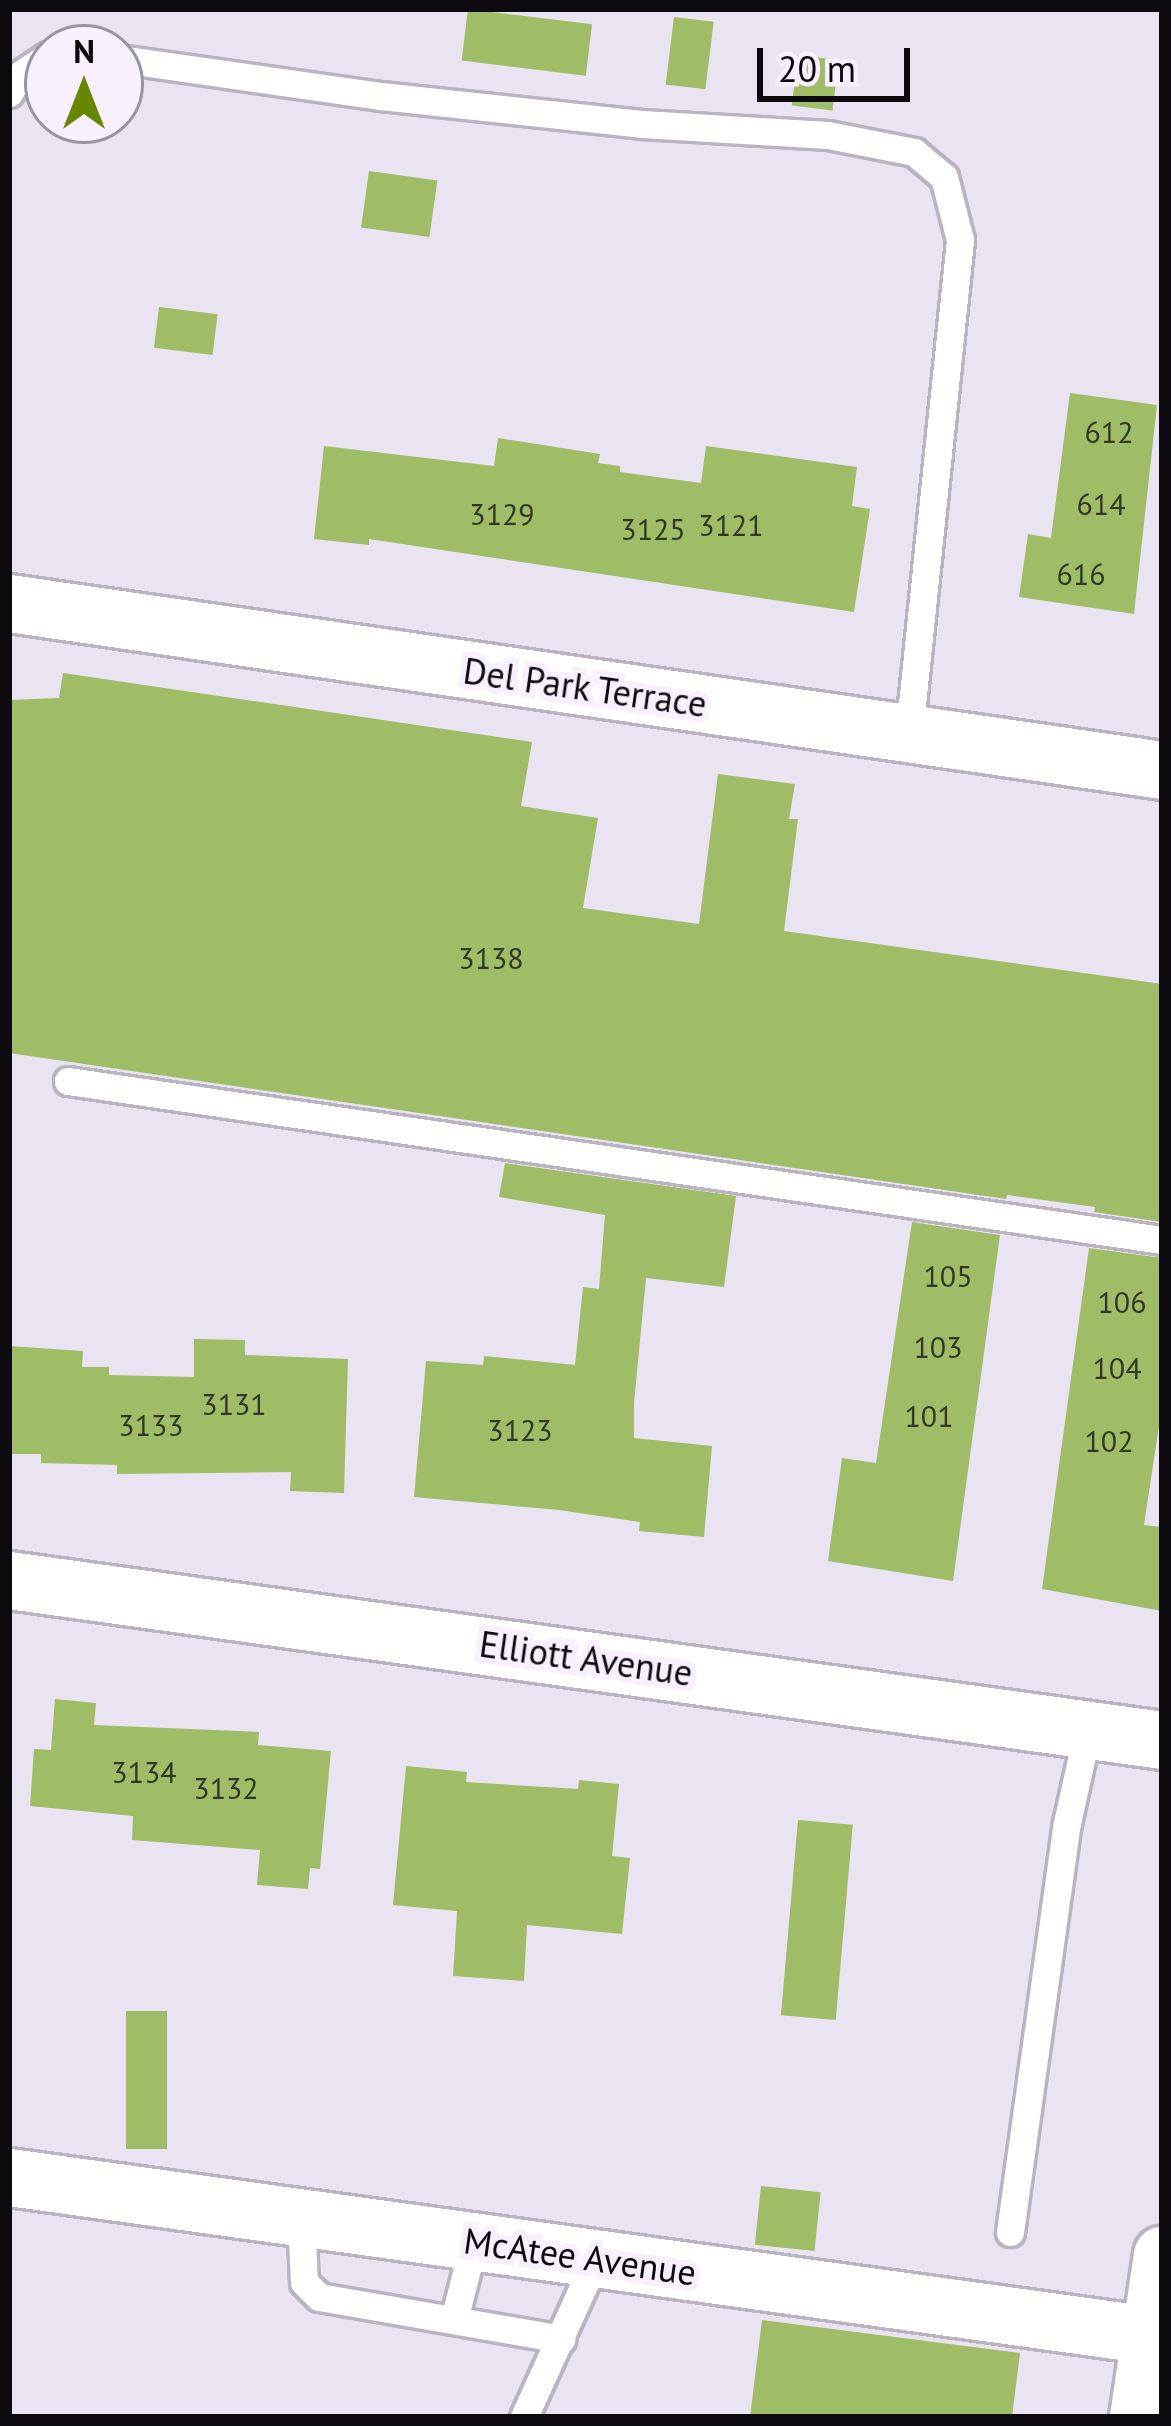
<!DOCTYPE html>
<style>
body{margin:0}
#map{position:relative;width:1171px;height:2426px;overflow:hidden;background:#eae3f1;font-family:"PT Sans",sans-serif}
div>[style]{position:absolute}
.building>*{inset:0;background:#9fbc66;transform-origin:0 0}
.roads{filter:drop-shadow(3px 0 #bab3c1) drop-shadow(-3px 0 #bab3c1) drop-shadow(0 3px #bab3c1) drop-shadow(0 -3px #bab3c1)}
.service>*{height:27px;margin:-13.5px;padding:0 13.5px;transform-origin:13.5px;border-radius:13.5px;background:#fff}
.minor>*{height:57px;margin:-28.5px;padding:0 28.5px;transform-origin:28.5px;border-radius:28.5px;background:#fff}
span{translate:-50% -50%;white-space:nowrap;text-align:center;line-height:1.15;-webkit-text-stroke:12px #f8f0ff;paint-order:stroke}
.number-label{font-size:30px;color:#323625}
.number-label span{-webkit-text-stroke-width:0}
.street-label{font-size:36px;color:#0d0a0f}
.frame{position:absolute;inset:0;border:12px solid #0d0a0f;pointer-events:none}
.north{position:absolute;left:24px;top:24px;width:120px;height:120px;box-sizing:border-box;background:#f8f0ff;border:3px solid #9a949f;border-radius:50%;rotate:0deg;font-size:33px;font-weight:700;line-height:48px;text-align:center;color:#0d0a0f}
.north::after{content:'';display:block;margin:auto;width:42px;height:54px;background:#678700;clip-path:polygon(50% 0,100% 100%,50% 72%,0 100%)}
.scale{position:absolute;left:757px;top:48px;width:153px;height:54px;box-sizing:border-box;border:6px solid #0d0a0f;border-top:0;padding-left:15px;font-size:36px;line-height:42px;white-space:nowrap;color:#0d0a0f;-webkit-text-stroke:9px #f8f0ff;paint-order:stroke}
</style>
<div id="map">
<div class="building">
<i style="left:468px;top:9px;width:125px;height:52px;rotate:7deg"></i>
<i style="left:674px;top:17px;width:40px;height:68px;rotate:7deg"></i>
<i style="left:798px;top:55px;width:41px;height:51px;rotate:7deg"></i>
<i style="left:369px;top:171px;width:69px;height:57px;rotate:8deg"></i>
<i style="left:159px;top:307px;width:59px;height:41px;rotate:7deg"></i>
<i style="clip-path:polygon(1070px 393px,1157px 405px,1134px 614px,1019px 597px,1028px 534px,1051px 538px)"></i>
<i style="clip-path:polygon(498px 438px,600px 454px,598px 463px,620px 466px,620px 472px,701px 483px,706px 446px,857px 467px,852px 506px,870px 509px,854px 612px,369px 539px,369px 545px,314px 539px,324px 446px,494px 466px)"></i>
<i style="clip-path:polygon(63px 673px,532px 742px,521px 806px,598px 818px,583px 908px,699px 924px,718px 774px,795px 784px,789px 819px,798px 819px,784px 931px,1162px 984px,1162px 1222px,1094px 1212px,1095px 1207px,1007px 1195px,1006px 1199px,9px 1053px,9px 700px,59px 698px)"></i>
<i style="clip-path:polygon(505px 1163px,736px 1196px,724px 1287px,646px 1278px,634px 1403px,634px 1438px,712px 1446px,704px 1537px,639px 1531px,640px 1522px,559px 1510px,414px 1497px,426px 1361px,483px 1365px,484px 1356px,575px 1365px,583px 1287px,599px 1289px,605px 1215px,499px 1197px)"></i>
<i style="clip-path:polygon(912px 1222px,1000px 1235px,953px 1581px,828px 1561px,842px 1458px,876px 1463px)"></i>
<i style="clip-path:polygon(1089px 1248px,1162px 1258px,1162px 1406px,1144px 1525px,1162px 1527px,1162px 1611px,1042px 1589px)"></i>
<i style="clip-path:polygon(194px 1339px,245px 1340px,245px 1355px,348px 1359px,344px 1493px,290px 1491px,291px 1472px,117px 1474px,117px 1465px,41px 1463px,41px 1454px,9px 1454px,9px 1346px,83px 1351px,82px 1367px,109px 1367px,109px 1375px,194px 1377px)"></i>
<i style="clip-path:polygon(55px 1699px,96px 1703px,94px 1725px,259px 1732px,258px 1745px,331px 1751px,320px 1869px,310px 1868px,308px 1889px,257px 1885px,260px 1850px,132px 1840px,133px 1816px,30px 1806px,34px 1749px,51px 1750px)"></i>
<i style="clip-path:polygon(406px 1766px,467px 1772px,466px 1782px,578px 1789px,579px 1780px,619px 1784px,612px 1856px,630px 1858px,622px 1934px,527px 1925px,524px 1981px,453px 1976px,457px 1911px,393px 1905px)"></i>
<i style="left:798px;top:1820px;width:55px;height:196px;rotate:5deg"></i>
<i style="left:126px;top:2011px;width:41px;height:138px"></i>
<i style="left:761px;top:2186px;width:60px;height:59px;rotate:6deg"></i>
<i style="clip-path:polygon(762px 2320px,1020px 2353px,1012px 2417px,750px 2417px)"></i>
</div>
<div class="roads">
<div class="service">
<i style="left:120px;top:59px;width:264px;rotate:8.1deg"></i>
<i style="left:381px;top:96px;width:262px;rotate:6.1deg"></i>
<i style="left:642px;top:124px;width:186px;rotate:3.4deg"></i>
<i style="left:828px;top:135px;width:88px;rotate:11.2deg"></i>
<i style="left:914px;top:152px;width:39px;rotate:40deg"></i>
<i style="left:944px;top:177px;width:65px;rotate:75.7deg"></i>
<i style="left:960px;top:240px;width:497px;rotate:95.9deg"></i>
<i style="left:9px;top:93px;width:22px;rotate:-58deg"></i>
<i style="left:21px;top:74px;width:32px;rotate:-34deg"></i>
<i style="left:68px;top:1081px;width:1105px;rotate:8.27deg"></i>
<i style="left:301px;top:2217px;width:65px;rotate:87.4deg"></i>
<i style="left:304px;top:2282px;width:21px;rotate:45deg"></i>
<i style="left:319px;top:2297px;width:246px;rotate:9.8deg"></i>
<i style="left:1010px;top:2232px;width:413px;rotate:-82.1deg"></i>
<i style="left:1067px;top:1823px;width:97px;rotate:-77.5deg"></i>
<i style="left:454px;top:2320px;width:81px;rotate:-75.8deg"></i>
<i style="left:524px;top:2417px;width:175px;rotate:-65.6deg"></i>
</div>
<div class="minor">
<i style="left:9px;top:603px;width:1165px;rotate:8.24deg"></i>
<i style="left:9px;top:1580px;width:1164px;rotate:7.9deg"></i>
<i style="left:9px;top:2177px;width:1153px;rotate:7.88deg"></i>
<i style="left:1138px;top:2417px;width:164px;rotate:-81.6deg"></i>
</div>
</div>
<div class="number-label">
<span style="left:1109px;top:432px">612</span>
<span style="left:1101px;top:504px">614</span>
<span style="left:502px;top:514px">3129</span>
<span style="left:731px;top:525px">3121</span>
<span style="left:653px;top:529px">3125</span>
<span style="left:1081px;top:574px">616</span>
<span style="left:491px;top:958px">3138</span>
<span style="left:948px;top:1276px">105</span>
<span style="left:1122px;top:1302px">106</span>
<span style="left:938px;top:1347px">103</span>
<span style="left:1117px;top:1368px">104</span>
<span style="left:234px;top:1404px">3131</span>
<span style="left:929px;top:1416px">101</span>
<span style="left:151px;top:1425px">3133</span>
<span style="left:520px;top:1430px">3123</span>
<span style="left:1109px;top:1441px">102</span>
<span style="left:144px;top:1772px">3134</span>
<span style="left:226px;top:1788px">3132</span>
</div>
<div class="street-label">
<span style="left:585px;top:687px;rotate:8deg">Del Park Terrace</span>
<span style="left:586px;top:1658px;rotate:8deg">Elliott Avenue</span>
<span style="left:580px;top:2256px;rotate:8deg">McAtee Avenue</span>
</div>
<div class="frame"></div>
<div class="north">N</div>
<div class="scale">20 m</div>
</div>
